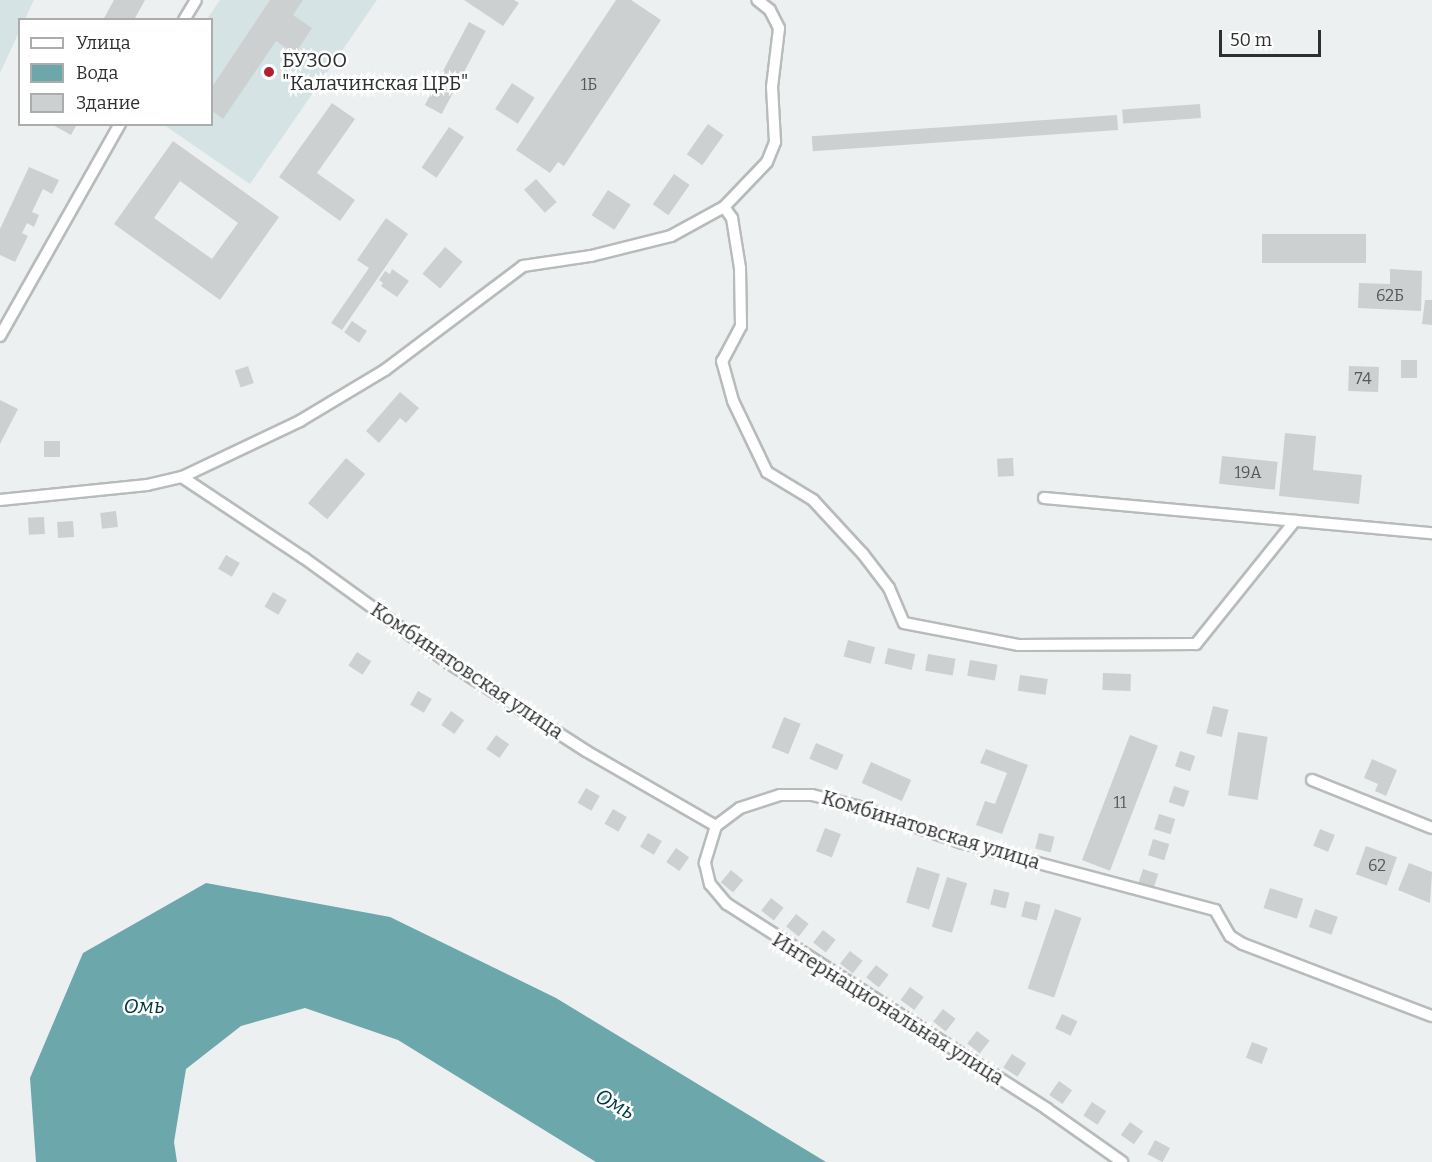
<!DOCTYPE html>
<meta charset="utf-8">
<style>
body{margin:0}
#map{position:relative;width:1432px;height:1162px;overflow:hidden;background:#ecf0f0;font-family:Bitter,serif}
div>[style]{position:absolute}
.built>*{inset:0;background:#d6e3e4}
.water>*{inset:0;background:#6ca7ab}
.building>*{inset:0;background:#cdd0d1;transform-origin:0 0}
.roads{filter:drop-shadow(2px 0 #b8bbbc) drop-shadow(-2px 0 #b8bbbc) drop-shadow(0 2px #b8bbbc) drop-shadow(0 -2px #b8bbbc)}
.street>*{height:10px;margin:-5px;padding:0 5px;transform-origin:5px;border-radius:5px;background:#fff}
.dots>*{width:16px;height:16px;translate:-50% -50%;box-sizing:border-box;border:3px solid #fff;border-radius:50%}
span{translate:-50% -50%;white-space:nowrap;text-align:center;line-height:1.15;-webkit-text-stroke:5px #fff;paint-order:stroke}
.number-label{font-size:16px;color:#565858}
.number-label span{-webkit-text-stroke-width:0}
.poi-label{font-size:20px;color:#2e3030}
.left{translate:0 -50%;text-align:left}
.street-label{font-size:20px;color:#2e3030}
.water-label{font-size:21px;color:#00393d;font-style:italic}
.legend{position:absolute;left:18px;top:18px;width:195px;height:108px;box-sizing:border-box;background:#fff;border:2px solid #abacac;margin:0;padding:8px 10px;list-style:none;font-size:18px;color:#2e3030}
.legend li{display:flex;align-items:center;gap:12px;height:30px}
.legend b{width:30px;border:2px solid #abacac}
.scale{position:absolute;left:1219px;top:30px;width:102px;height:27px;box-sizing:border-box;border:3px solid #2e3030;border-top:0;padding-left:8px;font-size:18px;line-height:21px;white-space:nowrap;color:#2e3030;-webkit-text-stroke:4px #fff;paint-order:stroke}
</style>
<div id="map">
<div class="built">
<i style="clip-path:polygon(0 0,34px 0,25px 19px,20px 20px,19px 32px,0 73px)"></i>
<i style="clip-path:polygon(220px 0,377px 0,250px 184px,164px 125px,212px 124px,212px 20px,207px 19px)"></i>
</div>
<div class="water">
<i style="clip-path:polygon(206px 883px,390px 917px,556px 998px,826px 1162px,596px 1162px,398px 1040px,305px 1008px,241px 1026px,186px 1069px,174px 1142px,177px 1162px,36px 1162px,30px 1078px,83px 953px)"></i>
</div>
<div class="building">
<i style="clip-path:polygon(114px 0,145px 0,134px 20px,103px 20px)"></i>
<i style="clip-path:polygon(270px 0,303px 0,293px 15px,312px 28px,295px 54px,276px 41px,223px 119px,212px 111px,212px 87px)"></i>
<i style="clip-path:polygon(464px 0,514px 0,519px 3px,503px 26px)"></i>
<i style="clip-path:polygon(616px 0,631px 0,661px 20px,564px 166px,558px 162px,550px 173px,516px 150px)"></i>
<i style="left:469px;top:22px;width:19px;height:94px;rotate:28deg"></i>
<i style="left:512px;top:83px;width:27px;height:31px;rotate:33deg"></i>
<i style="clip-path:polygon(332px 103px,355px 119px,317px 173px,355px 200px,340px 221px,279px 177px)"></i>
<i style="left:1200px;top:104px;width:14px;height:78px;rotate:86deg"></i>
<i style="left:1117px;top:115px;width:15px;height:306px;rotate:86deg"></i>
<i style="clip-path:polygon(51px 124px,77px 124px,71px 135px)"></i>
<i style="left:708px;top:124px;width:19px;height:37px;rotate:35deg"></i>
<i style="left:449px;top:127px;width:18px;height:49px;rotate:34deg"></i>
<i style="clip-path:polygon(evenodd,173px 141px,279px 217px,220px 300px,114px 224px,173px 141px,180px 181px,238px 223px,212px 259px,154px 218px,180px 181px)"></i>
<i style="clip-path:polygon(29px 167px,59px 180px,52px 194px,43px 189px,32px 212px,39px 215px,34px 227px,27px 223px,22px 233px,28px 236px,15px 262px,0 255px,0 229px)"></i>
<i style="left:674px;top:174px;width:19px;height:37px;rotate:35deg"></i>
<i style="left:536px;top:179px;width:31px;height:16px;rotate:48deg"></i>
<i style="left:608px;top:190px;width:27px;height:30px;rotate:33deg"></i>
<i style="clip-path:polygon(386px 218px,408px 234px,342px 330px,331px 323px,369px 268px,357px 260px)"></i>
<i style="left:1366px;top:234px;width:29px;height:104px;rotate:90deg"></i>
<i style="left:445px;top:247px;width:23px;height:35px;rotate:40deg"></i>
<i style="clip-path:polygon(392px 269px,409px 281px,397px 297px,381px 286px,383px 283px,379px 280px,385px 271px,390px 274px)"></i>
<i style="clip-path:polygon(1390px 269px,1422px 271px,1421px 311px,1358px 308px,1359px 283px,1390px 284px)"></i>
<i style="clip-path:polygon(1425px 300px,1432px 300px,1432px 325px,1422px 324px)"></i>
<i style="left:352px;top:321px;width:18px;height:14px;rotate:34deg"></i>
<i style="left:1401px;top:360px;width:16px;height:18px"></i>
<i style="left:248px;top:366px;width:18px;height:14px;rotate:71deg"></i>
<i style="left:1349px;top:366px;width:30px;height:25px;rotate:2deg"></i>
<i style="clip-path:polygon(400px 392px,419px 408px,406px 423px,400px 418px,379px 443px,366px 431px)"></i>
<i style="clip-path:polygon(0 400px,18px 409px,0 444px)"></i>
<i style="clip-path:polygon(1285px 433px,1316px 436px,1313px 470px,1362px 475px,1359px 504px,1279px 496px)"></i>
<i style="left:44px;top:441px;width:16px;height:16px"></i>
<i style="left:1222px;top:456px;width:56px;height:28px;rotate:6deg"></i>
<i style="left:346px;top:458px;width:25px;height:59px;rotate:40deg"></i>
<i style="left:1013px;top:458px;width:18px;height:16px;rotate:87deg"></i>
<i style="left:116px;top:511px;width:16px;height:16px;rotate:83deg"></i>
<i style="left:44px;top:517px;width:17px;height:16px;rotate:87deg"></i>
<i style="left:73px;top:521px;width:16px;height:16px;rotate:86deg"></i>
<i style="left:226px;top:555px;width:16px;height:16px;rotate:30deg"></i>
<i style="left:273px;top:592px;width:16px;height:17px;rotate:30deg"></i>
<i style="left:848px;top:640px;width:28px;height:17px;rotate:15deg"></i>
<i style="left:888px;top:648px;width:28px;height:16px;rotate:13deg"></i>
<i style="left:357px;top:652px;width:17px;height:16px;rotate:33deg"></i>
<i style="left:928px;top:654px;width:28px;height:17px;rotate:10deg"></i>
<i style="left:970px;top:660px;width:28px;height:16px;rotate:10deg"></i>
<i style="left:1103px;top:673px;width:28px;height:17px;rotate:2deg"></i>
<i style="left:1020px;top:675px;width:28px;height:16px;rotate:8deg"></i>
<i style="left:418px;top:691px;width:16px;height:16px;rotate:30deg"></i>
<i style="left:1213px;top:706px;width:16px;height:28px;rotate:14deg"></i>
<i style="left:451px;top:711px;width:16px;height:17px;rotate:35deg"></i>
<i style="left:784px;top:717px;width:18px;height:33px;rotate:22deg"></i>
<i style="left:1238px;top:732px;width:30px;height:64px;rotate:9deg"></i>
<i style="left:496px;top:735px;width:16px;height:17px;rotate:35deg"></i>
<i style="left:1130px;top:735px;width:30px;height:134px;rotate:21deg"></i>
<i style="left:816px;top:743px;width:30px;height:17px;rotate:23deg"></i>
<i style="clip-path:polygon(986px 749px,1028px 765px,1002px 834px,976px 825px,985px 801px,995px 804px,1007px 773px,980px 763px)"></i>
<i style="left:1180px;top:751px;width:16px;height:16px;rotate:18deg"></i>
<i style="clip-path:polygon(1372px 759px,1397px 770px,1386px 796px,1375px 791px,1378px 784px,1364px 778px)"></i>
<i style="left:871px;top:762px;width:44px;height:23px;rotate:24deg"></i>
<i style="left:1174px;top:786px;width:16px;height:17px;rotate:18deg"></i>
<i style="left:586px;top:788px;width:16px;height:17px;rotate:30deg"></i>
<i style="left:613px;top:809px;width:16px;height:17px;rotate:30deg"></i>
<i style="left:1159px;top:814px;width:17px;height:16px;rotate:17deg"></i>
<i style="left:825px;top:828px;width:17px;height:25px;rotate:21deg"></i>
<i style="left:1320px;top:829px;width:16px;height:18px;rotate:22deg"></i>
<i style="left:648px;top:833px;width:16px;height:16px;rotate:30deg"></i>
<i style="left:1039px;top:833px;width:16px;height:16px;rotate:14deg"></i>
<i style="left:1153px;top:839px;width:17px;height:17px;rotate:17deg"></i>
<i style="left:1366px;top:846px;width:33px;height:30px;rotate:20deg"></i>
<i style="left:676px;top:848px;width:16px;height:17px;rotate:35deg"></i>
<i style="clip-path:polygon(1409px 863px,1432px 872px,1430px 903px,1398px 890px)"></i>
<i style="left:917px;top:867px;width:24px;height:37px;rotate:17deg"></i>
<i style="left:1143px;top:869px;width:16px;height:16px;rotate:18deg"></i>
<i style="left:731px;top:870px;width:16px;height:16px;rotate:40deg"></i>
<i style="left:947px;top:877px;width:21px;height:52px;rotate:17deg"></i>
<i style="left:1270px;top:888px;width:35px;height:21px;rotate:18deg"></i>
<i style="left:994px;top:889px;width:16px;height:16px;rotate:14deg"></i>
<i style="left:771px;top:898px;width:16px;height:16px;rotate:38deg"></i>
<i style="left:1025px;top:901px;width:16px;height:16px;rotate:14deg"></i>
<i style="left:1055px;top:909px;width:28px;height:84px;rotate:19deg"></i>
<i style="left:1315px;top:909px;width:24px;height:19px;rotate:19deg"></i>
<i style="left:796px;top:914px;width:16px;height:16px;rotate:38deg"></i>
<i style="left:823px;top:930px;width:16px;height:16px;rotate:38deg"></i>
<i style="left:850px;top:951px;width:16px;height:16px;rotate:38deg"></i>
<i style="left:876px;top:965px;width:16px;height:16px;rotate:38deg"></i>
<i style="left:910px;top:987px;width:17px;height:16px;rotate:36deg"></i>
<i style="left:943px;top:1009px;width:16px;height:16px;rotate:38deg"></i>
<i style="left:1062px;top:1014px;width:17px;height:16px;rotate:25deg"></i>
<i style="left:977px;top:1031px;width:16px;height:16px;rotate:38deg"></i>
<i style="left:1252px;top:1042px;width:17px;height:17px;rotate:21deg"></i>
<i style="left:1012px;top:1054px;width:17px;height:16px;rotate:33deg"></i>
<i style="left:1059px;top:1081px;width:16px;height:17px;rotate:35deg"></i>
<i style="left:1092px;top:1102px;width:17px;height:16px;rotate:33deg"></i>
<i style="left:1130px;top:1122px;width:16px;height:16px;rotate:35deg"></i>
<i style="left:1155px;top:1140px;width:17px;height:16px;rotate:28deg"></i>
</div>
<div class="roads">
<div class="street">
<i style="left:184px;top:20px;width:23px;rotate:-59deg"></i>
<i style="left:724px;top:207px;width:14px;rotate:54deg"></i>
<i style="left:732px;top:218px;width:51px;rotate:80.9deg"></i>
<i style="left:740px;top:268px;width:58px;rotate:89deg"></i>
<i style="left:741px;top:326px;width:40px;rotate:118deg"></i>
<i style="left:722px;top:361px;width:41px;rotate:74.6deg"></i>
<i style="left:733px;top:401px;width:79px;rotate:64.4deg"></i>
<i style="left:767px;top:472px;width:54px;rotate:31.3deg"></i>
<i style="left:813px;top:500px;width:74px;rotate:47.2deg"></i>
<i style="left:863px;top:554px;width:43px;rotate:52.6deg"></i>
<i style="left:889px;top:588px;width:38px;rotate:67deg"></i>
<i style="left:904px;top:623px;width:116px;rotate:10.9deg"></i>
<i style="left:1018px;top:645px;width:178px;rotate:-0.3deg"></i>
<i style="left:1196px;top:644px;width:158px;rotate:-51.2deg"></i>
<i style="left:0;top:336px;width:244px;rotate:-60.5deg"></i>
<i style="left:182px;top:477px;width:146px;rotate:33.6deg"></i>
<i style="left:304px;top:558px;width:179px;rotate:35.9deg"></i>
<i style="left:449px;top:663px;width:163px;rotate:32.7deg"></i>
<i style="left:586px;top:751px;width:150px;rotate:30deg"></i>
<i style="left:1044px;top:498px;width:390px;rotate:5.2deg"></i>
<i style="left:0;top:500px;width:148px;rotate:-5.8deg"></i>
<i style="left:147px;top:485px;width:36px;rotate:-13deg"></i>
<i style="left:182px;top:477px;width:131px;rotate:-25.4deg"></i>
<i style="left:300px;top:421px;width:99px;rotate:-31deg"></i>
<i style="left:385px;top:370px;width:173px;rotate:-37deg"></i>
<i style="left:523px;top:266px;width:69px;rotate:-8.4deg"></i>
<i style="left:591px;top:256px;width:82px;rotate:-14deg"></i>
<i style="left:671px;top:236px;width:60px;rotate:-28.7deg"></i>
<i style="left:724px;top:207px;width:62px;rotate:-46.3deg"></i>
<i style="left:767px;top:162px;width:22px;rotate:-68deg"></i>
<i style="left:775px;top:142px;width:55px;rotate:-93.1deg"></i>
<i style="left:772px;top:87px;width:59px;rotate:-83.2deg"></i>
<i style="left:779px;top:28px;width:20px;rotate:-117deg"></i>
<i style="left:770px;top:10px;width:16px;rotate:-142deg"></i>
<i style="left:1312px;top:780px;width:129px;rotate:21.8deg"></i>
<i style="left:716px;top:826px;width:30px;rotate:-37deg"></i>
<i style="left:740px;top:808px;width:42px;rotate:-18deg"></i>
<i style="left:780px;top:795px;width:32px"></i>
<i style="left:812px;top:795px;width:45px;rotate:14deg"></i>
<i style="left:856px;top:806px;width:113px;rotate:19.1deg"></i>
<i style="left:963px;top:843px;width:261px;rotate:14.9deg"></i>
<i style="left:1215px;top:910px;width:30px;rotate:60deg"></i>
<i style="left:1230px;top:936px;width:15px;rotate:32deg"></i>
<i style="left:1243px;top:944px;width:202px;rotate:20.9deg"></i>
<i style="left:716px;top:826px;width:39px;rotate:107deg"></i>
<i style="left:705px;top:863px;width:22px;rotate:77deg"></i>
<i style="left:710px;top:884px;width:26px;rotate:50deg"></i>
<i style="left:727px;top:904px;width:380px;rotate:32.6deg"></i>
<i style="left:1047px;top:1109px;width:92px;rotate:35.2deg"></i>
</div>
</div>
<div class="dots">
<i style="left:269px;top:72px;background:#b11f31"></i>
</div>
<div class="number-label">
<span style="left:589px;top:85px">1Б</span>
<span style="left:1390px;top:296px">62Б</span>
<span style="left:1363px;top:379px">74</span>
<span style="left:1248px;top:473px">19А</span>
<span style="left:1120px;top:803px">11</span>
<span style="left:1377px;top:866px">62</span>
</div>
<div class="poi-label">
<span class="left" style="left:282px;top:72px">БУЗОО<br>"Калачинская ЦРБ"</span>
</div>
<div class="street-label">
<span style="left:467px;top:671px;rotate:34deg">Комбинатовская улица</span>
<span style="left:931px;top:830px;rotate:17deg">Комбинатовская улица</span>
<span style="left:888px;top:1009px;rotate:32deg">Интернациональная улица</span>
</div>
<div class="water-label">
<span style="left:144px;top:1006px">Омь</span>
<span style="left:615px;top:1104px;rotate:29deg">Омь</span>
</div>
<ul class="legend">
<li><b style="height:8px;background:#fff"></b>Улица</li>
<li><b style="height:16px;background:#6ca7ab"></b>Вода</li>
<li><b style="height:16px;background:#cdd0d1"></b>Здание</li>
</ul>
<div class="scale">50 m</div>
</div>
